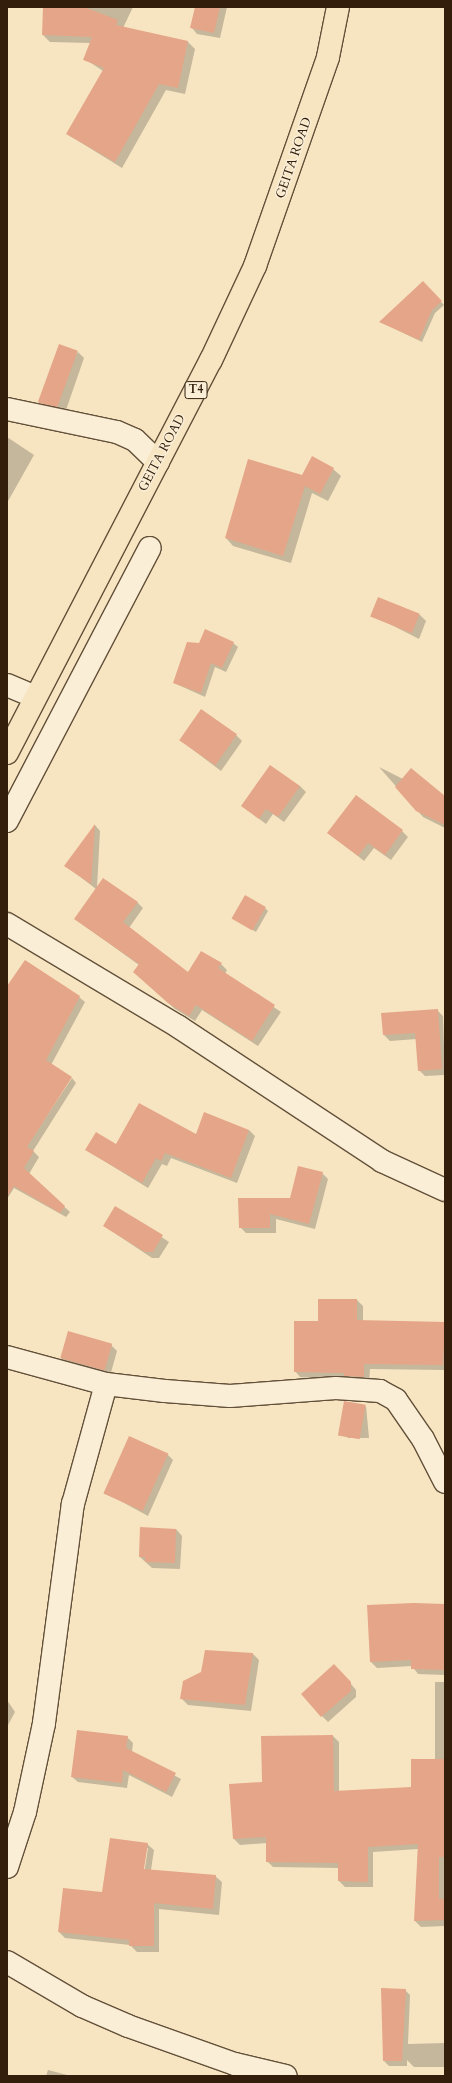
<!DOCTYPE html>
<style>
body{margin:0}
#map{position:relative;width:452px;height:2083px;overflow:hidden;background:#f7e5c2;font-family:Cardo,serif}
div>[style]{position:absolute}
.shadow>*{inset:0;background:#0003}
.building>*{inset:0;background:#e5a588;transform-origin:0 0}
.roads{filter:drop-shadow(1px 0 #635039) drop-shadow(-1px 0 #635039) drop-shadow(0 1px #635039) drop-shadow(0 -1px #635039)}
.minor>*{height:22px;margin:-11px;padding:0 11px;transform-origin:11px;border-radius:11px;background:#faeed7}
.trunk>*{height:22px;margin:-11px;padding:0 11px;transform-origin:11px;border-radius:11px;background:#f7e5c2}
span{translate:-50% -50%;white-space:nowrap;text-align:center;line-height:1.15;-webkit-text-stroke:3px #faeed7;paint-order:stroke}
.shield-label span{padding:1px 3px;background:#faeed7;border:1px solid;border-radius:3px;-webkit-text-stroke-width:0}
.shield-label{font-size:12px;color:#321e0b;font-weight:700}
.street-label{font-size:13px;color:#321e0b}
.frame{position:absolute;inset:0;border:8px solid #321e0b;pointer-events:none}
</style>
<div id="map">
<div class="shadow">
<i style="clip-path:polygon(44px 7px,133px 7px,123px 28px,188px 42px,195px 49px,185px 94px,166px 90px,122px 168px,67px 134px,103px 71px,85px 59px,91px 43px,50px 42px,43px 35px)"></i>
<i style="clip-path:polygon(196px 7px,227px 7px,220px 38px,197px 34px,192px 28px)"></i>
<i style="clip-path:polygon(423px 283px,444px 305px,435px 313px,422px 342px,381px 322px)"></i>
<i style="clip-path:polygon(78px 352px,84px 358px,65px 413px,47px 409px,41px 403px)"></i>
<i style="clip-path:polygon(7px 437px,34px 455px,7px 503px)"></i>
<i style="clip-path:polygon(333px 469px,341px 476px,328px 501px,312px 493px,291px 563px,233px 546px,226px 538px,303px 476px)"></i>
<i style="clip-path:polygon(379px 598px,420px 615px,426px 621px,419px 639px,372px 615px)"></i>
<i style="clip-path:polygon(233px 643px,238px 647px,226px 672px,215px 667px,205px 697px,174px 683px)"></i>
<i style="clip-path:polygon(236px 735px,242px 741px,221px 771px,180px 740px)"></i>
<i style="clip-path:polygon(379px 767px,445px 800px,445px 828px,423px 817px)"></i>
<i style="clip-path:polygon(300px 786px,306px 792px,284px 822px,273px 814px,266px 824px,242px 806px)"></i>
<i style="clip-path:polygon(95px 825px,100px 831px,97px 888px,137px 902px,143px 908px,129px 928px,188px 973px,221px 964px,227px 970px,225px 974px,281px 1012px,258px 1046px,202px 1010px,195px 1021px,175px 1009px,134px 972px,139px 965px,75px 919px,96px 889px,66px 866px)"></i>
<i style="clip-path:polygon(402px 831px,408px 837px,391px 860px,374px 848px,364px 861px,328px 832px)"></i>
<i style="clip-path:polygon(265px 908px,268px 911px,256px 932px,233px 918px)"></i>
<i style="clip-path:polygon(7px 997px,79px 997px,85px 1002px,51px 1065px,24px 1150px,72px 1078px,76px 1083px,33px 1151px,39px 1157px,29px 1174px,70px 1212px,66px 1217px,14px 1188px,7px 1199px)"></i>
<i style="clip-path:polygon(437px 1010px,443px 1016px,445px 1075px,425px 1076px,419px 1070px,417px 1039px,390px 1041px,384px 1035px)"></i>
<i style="clip-path:polygon(249px 1130px,255px 1136px,237px 1183px,171px 1158px,167px 1166px,162px 1164px,148px 1188px,86px 1150px)"></i>
<i style="clip-path:polygon(322px 1173px,328px 1179px,315px 1229px,276px 1219px,276px 1233px,246px 1233px,240px 1227px,291px 1199px)"></i>
<i style="clip-path:polygon(116px 1207px,169px 1242px,159px 1258px,152px 1258px,104px 1226px)"></i>
<i style="clip-path:polygon(357px 1300px,363px 1306px,363px 1321px,444px 1323px,445px 1370px,370px 1369px,369px 1383px,300px 1377px,295px 1371px,319px 1322px)"></i>
<i style="clip-path:polygon(111px 1345px,117px 1351px,110px 1376px,67px 1364px,61px 1358px)"></i>
<i style="clip-path:polygon(366px 1406px,369px 1438px,348px 1438px,345px 1435px)"></i>
<i style="clip-path:polygon(167px 1454px,173px 1460px,148px 1516px,104px 1492px)"></i>
<i style="clip-path:polygon(176px 1529px,182px 1536px,180px 1569px,152px 1568px,140px 1557px)"></i>
<i style="clip-path:polygon(445px 1605px,445px 1675px,418px 1674px,412px 1666px,377px 1668px,371px 1662px,368px 1606px)"></i>
<i style="clip-path:polygon(253px 1654px,259px 1660px,251px 1711px,188px 1705px,181px 1698px)"></i>
<i style="clip-path:polygon(340px 1671px,356px 1690px,356px 1697px,328px 1722px,322px 1716px)"></i>
<i style="clip-path:polygon(435px 1682px,445px 1682px,445px 1926px,421px 1927px,415px 1921px,418px 1849px,373px 1852px,373px 1887px,345px 1887px,339px 1881px,339px 1868px,273px 1867px,267px 1861px,267px 1843px,240px 1845px,234px 1839px,263px 1783px,333px 1736px,339px 1742px,339px 1792px,412px 1788px,435px 1760px)"></i>
<i style="clip-path:polygon(7px 1700px,15px 1712px,7px 1727px)"></i>
<i style="clip-path:polygon(127px 1737px,133px 1743px,132px 1752px,181px 1779px,172px 1797px,129px 1775px,127px 1788px,78px 1782px,72px 1777px)"></i>
<i style="clip-path:polygon(evenodd,147px 1844px,154px 1850px,151px 1870px,215px 1876px,222px 1882px,219px 1915px,159px 1909px,159px 1952px,137px 1952px,130px 1945px,65px 1938px,59px 1932px,103px 1893px,147px 1844px,146px 1848px,148px 1848px,144px 1874px,143px 1874px,146px 1848px)"></i>
<i style="clip-path:polygon(405px 1990px,410px 1995px,408px 2044px,445px 2043px,445px 2067px,414px 2067px,407px 2060px,407px 2066px,389px 2066px,384px 2061px)"></i>
<i style="clip-path:polygon(48px 2070px,71px 2076px,46px 2076px)"></i>
</div>
<div class="building">
<i style="clip-path:polygon(43px 7px,84px 7px,118px 20px,116px 25px,188px 41px,178px 88px,159px 84px,115px 162px,66px 134px,104px 68px,83px 60px,92px 37px,42px 35px)"></i>
<i style="clip-path:polygon(195px 7px,220px 7px,214px 33px,190px 28px)"></i>
<i style="clip-path:polygon(423px 281px,442px 301px,432px 310px,419px 340px,379px 322px)"></i>
<i style="left:59px;top:344px;width:20px;height:62px;rotate:20deg"></i>
<i style="clip-path:polygon(312px 456px,334px 468px,320px 494px,305px 486px,283px 556px,225px 538px,248px 459px,302px 475px)"></i>
<i style="left:378px;top:597px;width:45px;height:21px;rotate:22deg"></i>
<i style="clip-path:polygon(205px 629px,234px 642px,222px 668px,211px 663px,201px 693px,173px 683px,187px 642px,199px 643px)"></i>
<i style="left:201px;top:709px;width:44px;height:38px;rotate:35deg"></i>
<i style="clip-path:polygon(270px 765px,300px 786px,278px 817px,266px 809px,259px 819px,241px 806px)"></i>
<i style="clip-path:polygon(411px 768px,445px 796px,445px 825px,416px 811px,395px 787px)"></i>
<i style="clip-path:polygon(356px 795px,403px 830px,385px 855px,368px 843px,358px 856px,327px 833px)"></i>
<i style="clip-path:polygon(95px 824px,91px 884px,64px 866px)"></i>
<i style="clip-path:polygon(103px 878px,138px 902px,123px 922px,188px 972px,201px 951px,222px 963px,218px 968px,275px 1005px,252px 1041px,196px 1005px,189px 1016px,168px 1003px,133px 972px,139px 964px,74px 919px)"></i>
<i style="left:245px;top:895px;width:24px;height:27px;rotate:30deg"></i>
<i style="clip-path:polygon(25px 960px,80px 996px,46px 1060px,72px 1077px,27px 1147px,34px 1151px,24px 1168px,65px 1206px,60px 1213px,14px 1186px,7px 1197px,7px 986px)"></i>
<i style="clip-path:polygon(438px 1009px,442px 1069px,418px 1071px,415px 1033px,383px 1035px,381px 1013px)"></i>
<i style="clip-path:polygon(139px 1103px,196px 1134px,204px 1112px,249px 1130px,231px 1178px,165px 1153px,161px 1161px,156px 1158px,142px 1183px,85px 1150px,96px 1132px,116px 1144px)"></i>
<i style="clip-path:polygon(298px 1166px,323px 1172px,309px 1224px,270px 1214px,270px 1228px,239px 1228px,238px 1198px,290px 1198px)"></i>
<i style="clip-path:polygon(115px 1206px,163px 1235px,153px 1252px,145px 1252px,103px 1226px)"></i>
<i style="clip-path:polygon(318px 1299px,357px 1299px,357px 1320px,445px 1322px,443px 1365px,364px 1364px,364px 1377px,344px 1376px,344px 1373px,294px 1372px,294px 1321px,318px 1321px)"></i>
<i style="left:68px;top:1331px;width:46px;height:28px;rotate:16deg"></i>
<i style="left:344px;top:1401px;width:22px;height:35px;rotate:10deg"></i>
<i style="left:129px;top:1436px;width:43px;height:63px;rotate:24deg"></i>
<i style="clip-path:polygon(140px 1527px,176px 1529px,175px 1563px,145px 1562px,145px 1557px,139px 1557px)"></i>
<i style="clip-path:polygon(414px 1603px,445px 1604px,444px 1670px,411px 1669px,411px 1660px,370px 1662px,367px 1605px)"></i>
<i style="clip-path:polygon(205px 1650px,253px 1653px,245px 1705px,180px 1699px,183px 1681px,201px 1672px)"></i>
<i style="clip-path:polygon(334px 1664px,351px 1682px,351px 1691px,321px 1717px,301px 1694px)"></i>
<i style="clip-path:polygon(77px 1730px,128px 1736px,126px 1748px,176px 1773px,166px 1792px,123px 1770px,122px 1783px,71px 1777px)"></i>
<i style="clip-path:polygon(333px 1735px,334px 1791px,411px 1787px,411px 1759px,445px 1759px,445px 1857px,439px 1857px,439px 1899px,445px 1899px,445px 1920px,414px 1921px,418px 1844px,368px 1847px,368px 1882px,338px 1881px,338px 1863px,266px 1862px,266px 1837px,233px 1839px,229px 1784px,262px 1782px,261px 1736px)"></i>
<i style="clip-path:polygon(110px 1838px,148px 1843px,144px 1869px,216px 1875px,213px 1909px,154px 1903px,154px 1946px,129px 1946px,129px 1940px,58px 1932px,63px 1888px,102px 1892px)"></i>
<i style="clip-path:polygon(381px 1988px,406px 1989px,402px 2061px,383px 2061px)"></i>
</div>
<div class="roads">
<div class="minor">
<i style="left:7px;top:409px;width:112px;rotate:11.8deg"></i>
<i style="left:117px;top:432px;width:20px;rotate:24deg"></i>
<i style="left:135px;top:440px;width:32px;rotate:44deg"></i>
<i style="left:7px;top:685px;width:30px;rotate:23deg"></i>
<i style="left:7px;top:821px;width:308px;rotate:-62.4deg"></i>
<i style="left:7px;top:924px;width:200px;rotate:30.9deg"></i>
<i style="left:179px;top:1027px;width:243px;rotate:33.4deg"></i>
<i style="left:382px;top:1161px;width:69px;rotate:24.7deg"></i>
<i style="left:7px;top:1357px;width:103px;rotate:15.3deg"></i>
<i style="left:106px;top:1384px;width:59px;rotate:6.8deg"></i>
<i style="left:165px;top:1391px;width:65px;rotate:4.4deg"></i>
<i style="left:230px;top:1396px;width:106px;rotate:-4.3deg"></i>
<i style="left:336px;top:1388px;width:44px;rotate:3.9deg"></i>
<i style="left:380px;top:1391px;width:18px;rotate:29deg"></i>
<i style="left:396px;top:1400px;width:47px;rotate:55.3deg"></i>
<i style="left:423px;top:1439px;width:48px;rotate:62.9deg"></i>
<i style="left:7px;top:1867px;width:58px;rotate:-71.9deg"></i>
<i style="left:25px;top:1812px;width:91px;rotate:-77.9deg"></i>
<i style="left:44px;top:1723px;width:221px;rotate:-82.5deg"></i>
<i style="left:73px;top:1504px;width:124px;rotate:-74.6deg"></i>
<i style="left:7px;top:1962px;width:87px;rotate:30.4deg"></i>
<i style="left:82px;top:2006px;width:50px;rotate:23.5deg"></i>
<i style="left:128px;top:2026px;width:114px;rotate:19.6deg"></i>
<i style="left:235px;top:2064px;width:52px;rotate:13.2deg"></i>
</div>
<div class="trunk">
<i style="left:7px;top:753px;width:443px;rotate:-62.6deg"></i>
<i style="left:211px;top:360px;width:104px;rotate:-64.9deg"></i>
<i style="left:255px;top:266px;width:221px;rotate:-70.7deg"></i>
<i style="left:328px;top:57px;width:51px;rotate:-78.7deg"></i>
</div>
</div>
<div class="shield-label">
<span style="left:196px;top:390px">T4</span>
</div>
<div class="street-label">
<span style="left:294px;top:158px;rotate:-71deg">GEITA ROAD</span>
<span style="left:162px;top:453px;rotate:-62deg">GEITA ROAD</span>
</div>
<div class="frame"></div>
</div>
